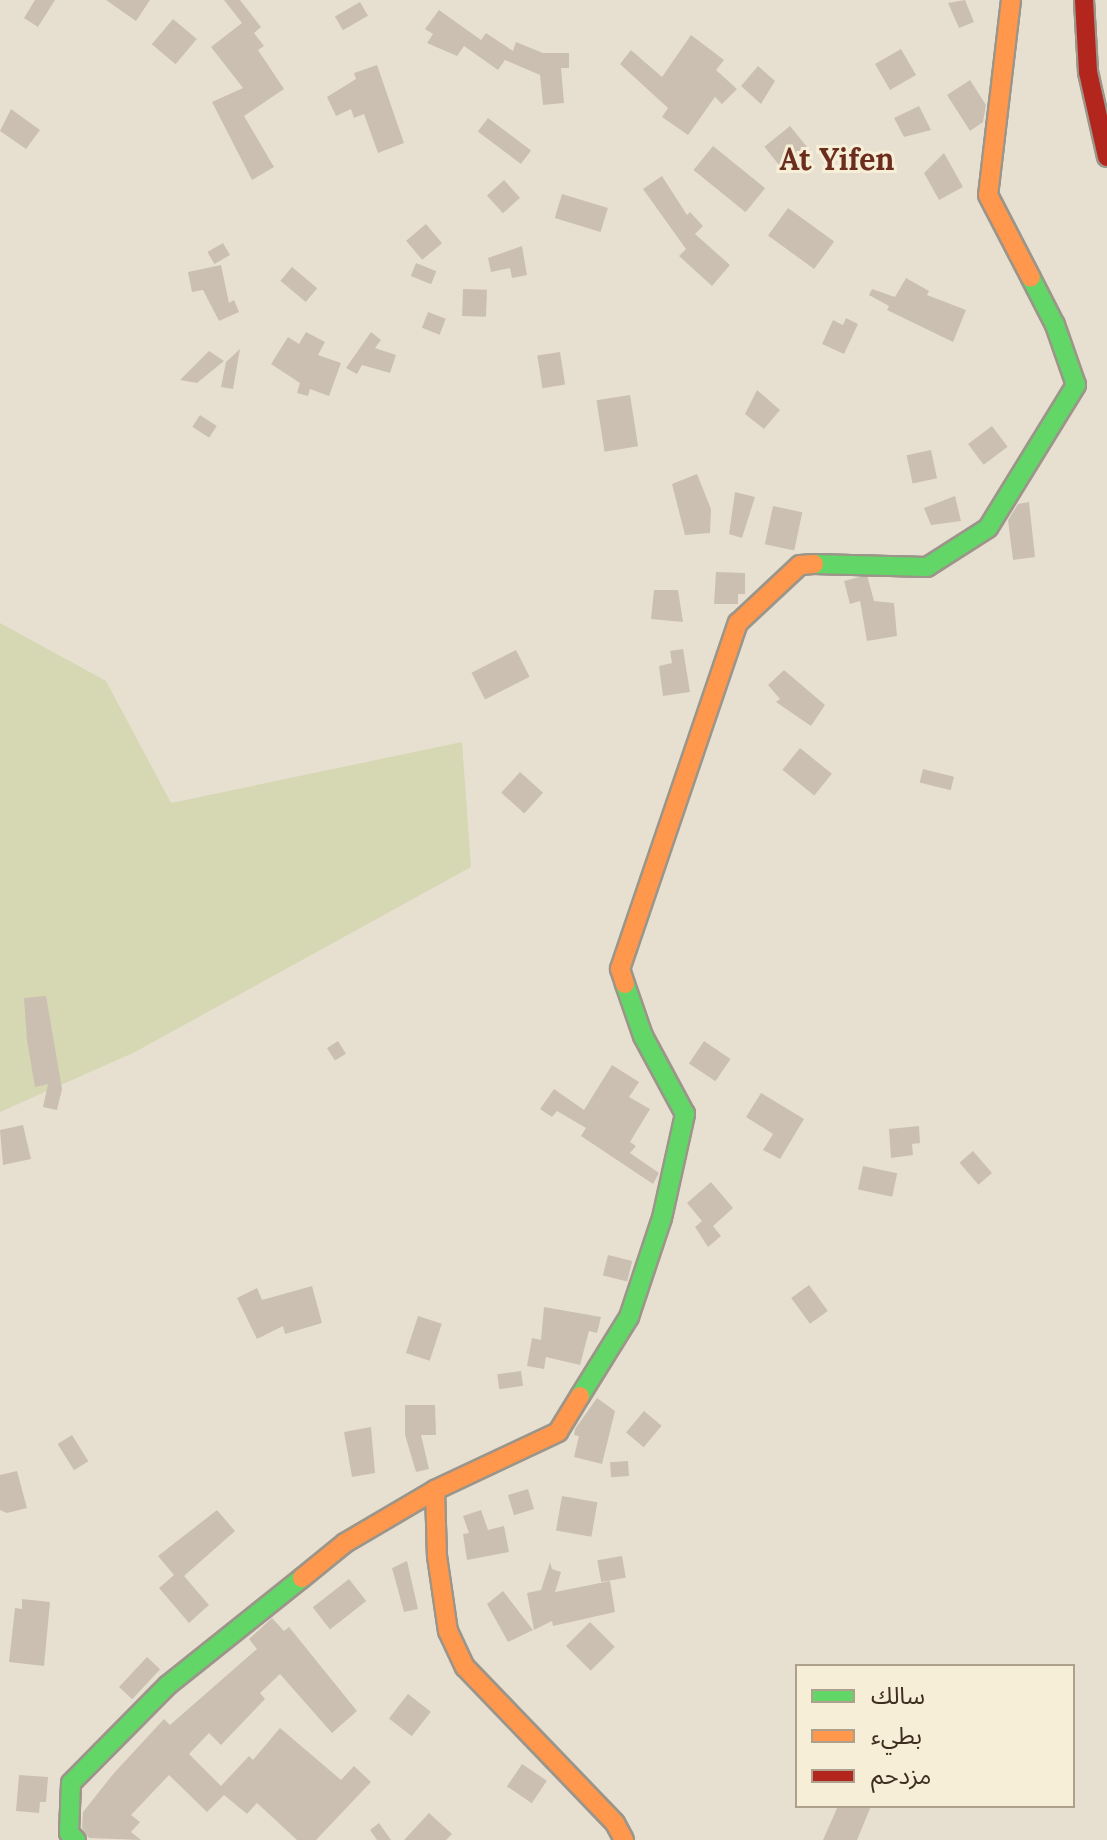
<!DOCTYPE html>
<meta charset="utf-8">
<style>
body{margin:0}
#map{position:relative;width:1107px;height:1840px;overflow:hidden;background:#e7e0d1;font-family:Lora,"Noto Sans Arabic",serif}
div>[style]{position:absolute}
.green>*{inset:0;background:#d6d7b3}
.building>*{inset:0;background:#cbbfb2;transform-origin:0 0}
.roads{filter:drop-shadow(2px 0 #9c958a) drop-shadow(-2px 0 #9c958a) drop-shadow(0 2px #9c958a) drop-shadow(0 -2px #9c958a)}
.fast>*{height:18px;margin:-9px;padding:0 9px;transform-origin:9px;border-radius:9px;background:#63d668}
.slow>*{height:18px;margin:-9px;padding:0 9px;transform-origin:9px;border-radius:9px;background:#ff974d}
.jam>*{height:18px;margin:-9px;padding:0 9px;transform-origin:9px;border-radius:9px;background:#b3261e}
span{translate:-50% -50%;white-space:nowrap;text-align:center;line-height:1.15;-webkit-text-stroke:6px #f7eed8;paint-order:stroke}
.quarter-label{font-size:30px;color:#6b2e1e;font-weight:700}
.legend{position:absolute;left:795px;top:1664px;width:280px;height:144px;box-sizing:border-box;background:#f7eed8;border:2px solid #ada18e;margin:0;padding:10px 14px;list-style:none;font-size:24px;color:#3d2e20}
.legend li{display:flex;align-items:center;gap:16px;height:40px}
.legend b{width:40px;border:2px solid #ada18e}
</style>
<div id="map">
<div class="green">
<i style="clip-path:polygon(0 623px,106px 681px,171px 803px,462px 742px,471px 867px,135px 1052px,0 1112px)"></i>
</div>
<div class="building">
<i style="clip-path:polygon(35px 0,55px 0,38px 27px,24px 18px)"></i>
<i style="clip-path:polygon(106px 0,150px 0,136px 21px)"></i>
<i style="clip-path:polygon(224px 0,240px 0,261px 27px,254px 33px,264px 46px,258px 50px,284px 89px,244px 116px,274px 167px,252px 180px,212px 102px,243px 88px,211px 47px,242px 23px)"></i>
<i style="clip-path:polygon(965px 0,974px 22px,959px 28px,948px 3px)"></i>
<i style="left:360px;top:2px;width:16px;height:29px;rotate:60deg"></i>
<i style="clip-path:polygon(439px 10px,481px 40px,486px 33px,513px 51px,516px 42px,543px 53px,569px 53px,569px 68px,561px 68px,564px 103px,543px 105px,540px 75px,505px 60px,498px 70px,464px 46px,457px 56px,427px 43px,433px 34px,425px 29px)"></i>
<i style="left:173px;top:19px;width:31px;height:33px;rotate:40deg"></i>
<i style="clip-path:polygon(691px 35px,724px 60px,716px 70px,737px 89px,722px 104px,715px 97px,688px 135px,662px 117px,668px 108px,620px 64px,631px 50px,662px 77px)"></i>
<i style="left:901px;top:49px;width:30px;height:30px;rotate:60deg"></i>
<i style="clip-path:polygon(377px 65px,404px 143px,378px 153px,364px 114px,354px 118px,351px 109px,336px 116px,327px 97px,356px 79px,354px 73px)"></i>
<i style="clip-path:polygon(758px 66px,775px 81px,761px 104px,741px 86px)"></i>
<i style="clip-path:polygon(970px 80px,986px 105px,983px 122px,970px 131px,947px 95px)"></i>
<i style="clip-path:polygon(919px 106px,931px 130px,904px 137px,894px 118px)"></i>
<i style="clip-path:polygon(11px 109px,40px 130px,26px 149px,0 131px)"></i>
<i style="left:488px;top:118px;width:54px;height:17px;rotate:37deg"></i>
<i style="left:790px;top:126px;width:28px;height:33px;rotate:51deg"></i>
<i style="left:713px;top:146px;width:67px;height:31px;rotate:39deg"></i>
<i style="clip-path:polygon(944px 153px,963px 187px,939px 200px,924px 173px)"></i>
<i style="clip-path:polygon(662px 176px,687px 215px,690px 212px,703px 226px,695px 234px,730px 265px,712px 286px,679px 256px,686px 249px,643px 189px)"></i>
<i style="left:504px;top:180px;width:24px;height:23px;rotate:48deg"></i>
<i style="left:562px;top:194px;width:48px;height:25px;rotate:17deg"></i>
<i style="left:788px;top:208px;width:57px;height:34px;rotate:36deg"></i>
<i style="left:426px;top:224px;width:25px;height:26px;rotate:50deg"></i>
<i style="left:223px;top:243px;width:14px;height:18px;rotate:60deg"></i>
<i style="clip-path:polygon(522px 246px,527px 275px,512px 278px,510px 268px,491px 272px,488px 258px)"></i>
<i style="left:416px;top:263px;width:22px;height:14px;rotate:22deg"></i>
<i style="clip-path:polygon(221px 265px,229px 303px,234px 300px,239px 312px,219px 321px,203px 290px,192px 292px,188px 272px)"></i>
<i style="left:292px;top:267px;width:33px;height:18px;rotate:40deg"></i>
<i style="clip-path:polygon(906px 278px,929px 291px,927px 295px,966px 310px,953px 342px,887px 310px,889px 306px,869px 295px,872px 289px,895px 297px)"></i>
<i style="left:463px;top:289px;width:24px;height:27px;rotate:2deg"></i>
<i style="left:428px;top:312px;width:19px;height:17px;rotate:21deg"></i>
<i style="clip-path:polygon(846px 318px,858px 324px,844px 354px,822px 344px,833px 320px,843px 325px)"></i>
<i style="clip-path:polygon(306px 332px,325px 342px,318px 355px,341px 363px,329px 396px,310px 389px,308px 396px,297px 393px,300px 383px,271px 364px,288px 337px,299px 344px)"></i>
<i style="clip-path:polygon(371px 332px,381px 340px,375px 348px,396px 355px,390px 373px,362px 365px,357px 374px,346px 368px)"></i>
<i style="clip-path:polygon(240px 349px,233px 389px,221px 387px,226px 362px)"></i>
<i style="clip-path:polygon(209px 351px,224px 361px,197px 383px,180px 380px)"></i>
<i style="left:560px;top:352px;width:33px;height:23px;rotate:81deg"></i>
<i style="clip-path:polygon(757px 390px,780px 410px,764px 429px,745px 414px)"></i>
<i style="left:630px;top:395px;width:52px;height:34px;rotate:81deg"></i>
<i style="left:200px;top:415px;width:20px;height:14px;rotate:33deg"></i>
<i style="left:992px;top:426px;width:26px;height:30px;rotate:53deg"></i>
<i style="left:931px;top:450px;width:29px;height:25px;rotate:78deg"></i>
<i style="clip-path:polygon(697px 474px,711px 509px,710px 533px,685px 535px,672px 484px)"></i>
<i style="clip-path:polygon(735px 492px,755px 497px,742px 538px,729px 534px)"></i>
<i style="clip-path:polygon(955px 496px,961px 521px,931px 525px,924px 508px)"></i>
<i style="clip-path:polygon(1029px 502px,1035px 557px,1013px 560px,1008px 520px,1018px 504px)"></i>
<i style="left:773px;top:506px;width:30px;height:39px;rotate:12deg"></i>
<i style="clip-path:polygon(716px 572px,745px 573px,745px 594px,738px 594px,738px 604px,714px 604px)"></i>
<i style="clip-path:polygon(867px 575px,874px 601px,894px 603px,897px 636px,867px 641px,860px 601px,850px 604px,844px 581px)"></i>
<i style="clip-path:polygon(654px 590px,678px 590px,683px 622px,651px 619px)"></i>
<i style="clip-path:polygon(683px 649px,690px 692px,663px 696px,659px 666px,672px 663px,670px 651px)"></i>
<i style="left:516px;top:650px;width:30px;height:50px;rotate:63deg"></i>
<i style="clip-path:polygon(784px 670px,825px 705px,811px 726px,776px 702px,780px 699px,768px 685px)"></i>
<i style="left:800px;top:748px;width:41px;height:28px;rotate:39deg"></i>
<i style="left:923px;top:769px;width:32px;height:14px;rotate:14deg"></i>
<i style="left:520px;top:772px;width:31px;height:28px;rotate:42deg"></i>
<i style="clip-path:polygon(46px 996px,62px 1089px,57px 1110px,43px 1107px,48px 1084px,35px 1087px,27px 1040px,24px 998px)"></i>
<i style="left:338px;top:1041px;width:15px;height:13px;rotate:58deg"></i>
<i style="left:704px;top:1041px;width:32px;height:27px;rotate:34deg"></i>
<i style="clip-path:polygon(612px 1065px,639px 1082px,629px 1097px,650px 1109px,630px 1142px,636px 1146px,630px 1153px,659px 1173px,653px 1184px,581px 1136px,586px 1128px,557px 1111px,552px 1117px,540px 1109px,554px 1089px,584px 1110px)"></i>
<i style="clip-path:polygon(761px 1093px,804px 1119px,780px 1159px,763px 1150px,773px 1134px,746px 1117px)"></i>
<i style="clip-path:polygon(23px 1125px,31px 1159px,3px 1165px,0 1130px)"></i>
<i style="clip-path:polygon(919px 1126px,920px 1143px,912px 1144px,913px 1155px,891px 1158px,889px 1129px)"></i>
<i style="left:973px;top:1151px;width:29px;height:18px;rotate:49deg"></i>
<i style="left:863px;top:1166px;width:35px;height:24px;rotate:12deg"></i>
<i style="clip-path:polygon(711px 1182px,733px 1208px,713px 1226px,721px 1236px,708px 1247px,695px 1227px,702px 1221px,687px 1203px)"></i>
<i style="left:608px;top:1255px;width:25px;height:21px;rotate:14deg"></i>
<i style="left:809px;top:1285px;width:32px;height:22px;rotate:54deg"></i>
<i style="clip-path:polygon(312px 1286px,322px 1323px,285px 1334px,283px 1326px,257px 1339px,237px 1298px,257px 1288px,262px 1300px)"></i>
<i style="clip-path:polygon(544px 1307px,601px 1317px,597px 1333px,589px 1331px,580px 1365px,546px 1357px,544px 1369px,527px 1366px,532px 1338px,541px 1340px)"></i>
<i style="left:418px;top:1316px;width:25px;height:39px;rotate:18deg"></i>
<i style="left:521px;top:1371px;width:15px;height:24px;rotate:82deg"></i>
<i style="clip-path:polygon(597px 1398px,615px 1411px,602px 1464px,574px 1457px,579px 1436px,574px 1435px,575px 1429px)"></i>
<i style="clip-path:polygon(405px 1405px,435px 1405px,436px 1435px,421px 1435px,429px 1469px,416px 1472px,405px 1435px)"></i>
<i style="left:644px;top:1411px;width:23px;height:28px;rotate:40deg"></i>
<i style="clip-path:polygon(371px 1427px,375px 1473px,352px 1477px,344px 1432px)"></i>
<i style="left:72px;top:1435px;width:31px;height:17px;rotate:58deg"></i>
<i style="left:628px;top:1461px;width:15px;height:18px;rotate:86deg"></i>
<i style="clip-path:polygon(17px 1471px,27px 1508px,7px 1513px,0 1510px,0 1475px)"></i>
<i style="left:528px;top:1489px;width:21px;height:21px;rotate:73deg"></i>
<i style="left:562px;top:1496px;width:36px;height:35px;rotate:10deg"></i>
<i style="clip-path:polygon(217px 1510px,235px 1531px,184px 1576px,209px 1605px,189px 1623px,159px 1588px,174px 1575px,158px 1556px)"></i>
<i style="clip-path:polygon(481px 1510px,488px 1530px,504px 1526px,509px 1552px,467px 1560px,463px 1534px,469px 1533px,463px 1516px)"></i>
<i style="left:622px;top:1556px;width:22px;height:25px;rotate:80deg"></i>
<i style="clip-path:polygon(407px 1561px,418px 1609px,404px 1612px,392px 1568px)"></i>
<i style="clip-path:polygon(550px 1562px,552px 1569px,561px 1572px,555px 1592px,610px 1581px,615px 1612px,553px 1626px,552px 1621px,534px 1630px,527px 1593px,541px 1590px)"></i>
<i style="left:349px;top:1579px;width:28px;height:46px;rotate:52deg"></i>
<i style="clip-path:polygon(503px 1591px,533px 1630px,508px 1642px,487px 1604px)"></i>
<i style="clip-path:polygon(22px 1599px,50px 1602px,44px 1666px,9px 1662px,15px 1608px,22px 1609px)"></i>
<i style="clip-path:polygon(272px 1618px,284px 1631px,289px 1627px,357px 1711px,332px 1733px,280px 1674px,260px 1693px,265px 1699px,221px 1745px,209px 1733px,189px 1754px,221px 1786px,249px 1756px,253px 1760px,280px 1728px,341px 1780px,354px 1766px,371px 1782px,316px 1840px,297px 1840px,257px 1803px,247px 1814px,224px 1795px,207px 1812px,169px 1775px,131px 1815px,140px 1822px,131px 1832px,141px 1840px,89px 1838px,82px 1828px,83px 1812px,114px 1773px,164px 1719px,170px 1725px,257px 1649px,249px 1639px)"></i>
<i style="left:590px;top:1622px;width:35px;height:34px;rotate:45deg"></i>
<i style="left:147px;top:1657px;width:18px;height:41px;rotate:43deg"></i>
<i style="left:408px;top:1694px;width:29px;height:31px;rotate:38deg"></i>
<i style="left:522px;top:1764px;width:30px;height:27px;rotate:34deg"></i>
<i style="clip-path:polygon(19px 1775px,48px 1777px,46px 1802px,40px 1802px,39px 1813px,16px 1811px)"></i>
<i style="clip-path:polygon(838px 1806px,871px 1806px,857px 1840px,823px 1840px)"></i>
<i style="clip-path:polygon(429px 1813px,452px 1834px,446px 1840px,404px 1840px)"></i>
<i style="clip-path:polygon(379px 1823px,391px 1840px,377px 1840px,370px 1830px)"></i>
</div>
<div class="roads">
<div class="fast">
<i style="left:814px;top:564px;width:113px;rotate:1.5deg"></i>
<i style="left:927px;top:567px;width:72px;rotate:-32.6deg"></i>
<i style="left:988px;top:528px;width:168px;rotate:-58.4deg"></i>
<i style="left:1076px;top:385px;width:64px;rotate:-109.3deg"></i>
<i style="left:1055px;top:325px;width:53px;rotate:-117.1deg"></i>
<i style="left:580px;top:1396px;width:93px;rotate:-58.2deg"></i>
<i style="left:629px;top:1317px;width:104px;rotate:-71.6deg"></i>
<i style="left:662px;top:1218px;width:107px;rotate:-77.5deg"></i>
<i style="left:685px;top:1114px;width:89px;rotate:-118.3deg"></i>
<i style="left:643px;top:1036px;width:55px;rotate:-109.1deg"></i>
<i style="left:76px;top:1840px;width:10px;rotate:-135deg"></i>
<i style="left:69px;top:1833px;width:50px;rotate:-87.7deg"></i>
<i style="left:71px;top:1783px;width:138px;rotate:-45.3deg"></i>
<i style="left:168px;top:1685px;width:171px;rotate:-38.6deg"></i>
</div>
<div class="slow">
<i style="left:1011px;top:0;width:196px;rotate:96.7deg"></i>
<i style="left:988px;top:195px;width:93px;rotate:62.6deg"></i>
<i style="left:625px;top:984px;width:16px;rotate:-108deg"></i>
<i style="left:620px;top:969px;width:366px;rotate:-71.2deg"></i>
<i style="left:738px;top:623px;width:85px;rotate:-43.1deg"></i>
<i style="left:800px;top:565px;width:14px;rotate:-4deg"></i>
<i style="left:435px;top:1490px;width:66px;rotate:88.3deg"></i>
<i style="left:437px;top:1556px;width:76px;rotate:81.7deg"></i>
<i style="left:448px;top:1631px;width:40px;rotate:65deg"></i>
<i style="left:465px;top:1667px;width:216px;rotate:46.1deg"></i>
<i style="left:615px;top:1823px;width:19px;rotate:62deg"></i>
<i style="left:302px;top:1578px;width:55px;rotate:-39.1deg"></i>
<i style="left:345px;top:1543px;width:104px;rotate:-30.5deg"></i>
<i style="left:435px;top:1490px;width:136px;rotate:-25.2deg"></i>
<i style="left:558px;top:1432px;width:42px;rotate:-58.6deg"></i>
</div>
<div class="jam">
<i style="left:1084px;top:0;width:72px;rotate:86.8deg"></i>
<i style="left:1088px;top:72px;width:87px;rotate:77.4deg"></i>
</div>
</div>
<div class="quarter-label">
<span style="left:837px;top:159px">At Yifen</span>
</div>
<ul class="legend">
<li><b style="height:10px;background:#63d668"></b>سالك</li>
<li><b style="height:10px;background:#ff974d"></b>بطيء</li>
<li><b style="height:10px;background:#b3261e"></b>مزدحم</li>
</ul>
</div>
